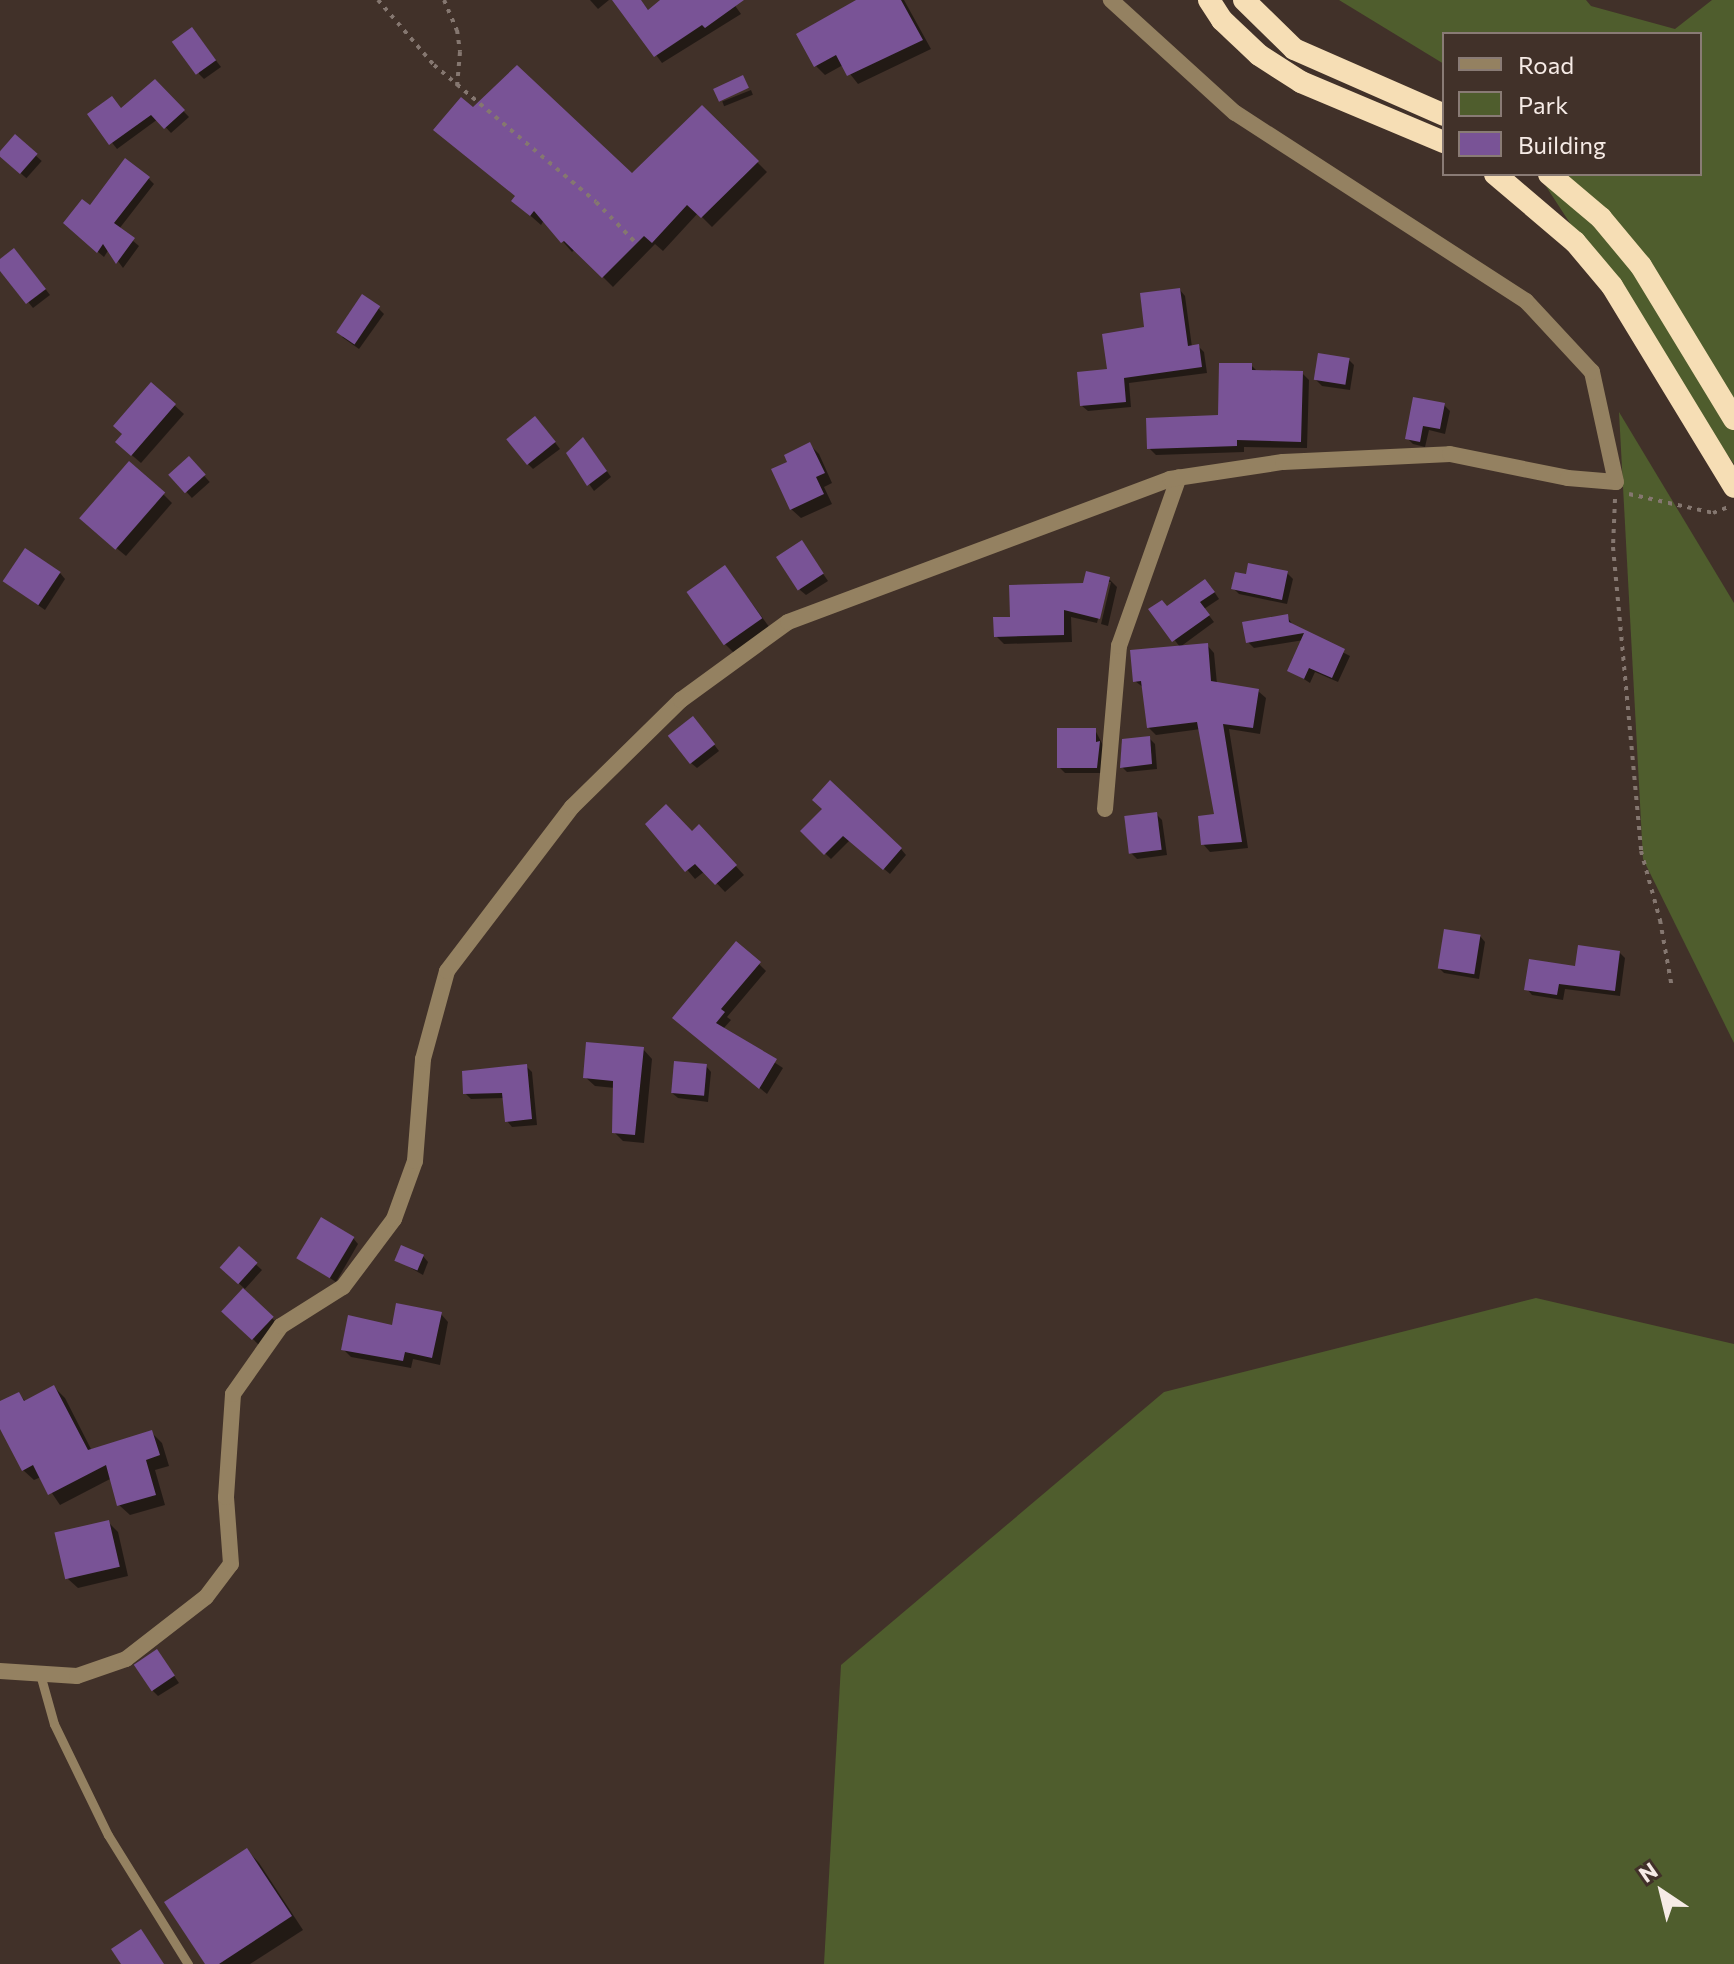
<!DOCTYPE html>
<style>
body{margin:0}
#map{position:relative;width:1734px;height:1964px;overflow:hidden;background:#413129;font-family:Commissioner,sans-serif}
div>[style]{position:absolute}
.green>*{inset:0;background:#4f5d2d}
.shadow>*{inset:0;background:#0007;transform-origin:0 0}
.building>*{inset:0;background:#795396;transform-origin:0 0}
.path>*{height:4px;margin-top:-2px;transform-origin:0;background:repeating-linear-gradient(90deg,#857770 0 4px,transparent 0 10px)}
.service>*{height:9px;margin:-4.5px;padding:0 4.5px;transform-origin:4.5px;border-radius:4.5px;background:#948161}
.minor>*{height:16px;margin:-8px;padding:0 8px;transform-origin:8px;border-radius:8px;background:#948161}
.trunk>*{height:22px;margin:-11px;padding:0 11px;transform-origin:11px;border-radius:11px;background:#f6deb5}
span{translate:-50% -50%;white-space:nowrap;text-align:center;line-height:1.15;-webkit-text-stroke:6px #413129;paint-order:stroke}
.legend{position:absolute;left:1442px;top:32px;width:260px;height:144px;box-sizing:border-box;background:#413129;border:2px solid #897b75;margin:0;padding:10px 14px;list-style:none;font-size:24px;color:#f6ebe6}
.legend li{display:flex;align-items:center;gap:16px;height:40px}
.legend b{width:40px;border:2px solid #897b75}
.north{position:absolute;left:1622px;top:1852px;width:80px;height:80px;-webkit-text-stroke:6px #413129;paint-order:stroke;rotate:325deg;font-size:22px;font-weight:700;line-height:32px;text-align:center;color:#f6ebe6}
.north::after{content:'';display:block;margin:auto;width:28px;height:36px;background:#f6ebe6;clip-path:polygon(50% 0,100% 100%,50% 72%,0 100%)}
</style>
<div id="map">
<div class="green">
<i style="clip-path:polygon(1339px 0,1586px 0,1591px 6px,1675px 29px,1712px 0,1734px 0,1734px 464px,1655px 354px,1538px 174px,1700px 174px,1700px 34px,1444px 34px,1444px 64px)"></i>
<i style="clip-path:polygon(1619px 412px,1734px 603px,1734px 1043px,1643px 859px)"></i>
<i style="clip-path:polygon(1536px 1298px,1734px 1344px,1734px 1964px,824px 1964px,841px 1665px,1164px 1392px)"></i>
</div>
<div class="shadow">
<i style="clip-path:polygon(590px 0,609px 0,598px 9px)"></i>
<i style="clip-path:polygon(615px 0,640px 0,649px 11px,663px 0,731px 0,741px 14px,662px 63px)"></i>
<i style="clip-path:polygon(860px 0,904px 0,931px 49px,858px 84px,843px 65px,825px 75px,816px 66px)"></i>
<i style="clip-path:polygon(197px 36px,221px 67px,204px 79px,199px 74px)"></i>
<i style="clip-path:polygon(155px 82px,189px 117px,171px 133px,158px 119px,117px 149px,90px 115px,121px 110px)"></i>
<i style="left:751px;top:90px;width:5px;height:31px;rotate:68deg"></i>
<i style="clip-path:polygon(702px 107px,767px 172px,712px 227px,698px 213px,663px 251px,655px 244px,613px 287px,575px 249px,572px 252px,544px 220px,541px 225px,524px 210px,473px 110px,632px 176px)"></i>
<i style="left:15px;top:137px;width:36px;height:23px;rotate:42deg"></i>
<i style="clip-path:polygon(148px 178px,154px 184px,119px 229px,139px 246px,123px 268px,109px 249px,104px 257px,71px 229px,90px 208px)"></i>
<i style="clip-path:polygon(20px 256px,50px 295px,33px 308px,0 267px,0 261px)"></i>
<i style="clip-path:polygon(1180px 290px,1185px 296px,1192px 347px,1198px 346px,1204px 352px,1207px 373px,1129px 383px,1131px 407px,1088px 411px,1082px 406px)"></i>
<i style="clip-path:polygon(378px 308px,384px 314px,359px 349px,342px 337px)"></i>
<i style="clip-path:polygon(1349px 360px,1354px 365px,1350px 390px,1322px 386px,1316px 380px)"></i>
<i style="clip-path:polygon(1251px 365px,1258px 372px,1302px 373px,1309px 380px,1307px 448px,1244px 447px,1244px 452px,1156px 455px,1149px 448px,1219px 417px)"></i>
<i style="clip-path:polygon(174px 405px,184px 414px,141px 463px,127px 451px)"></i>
<i style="clip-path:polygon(1444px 405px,1450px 411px,1445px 434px,1429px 430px,1425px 447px,1413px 444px,1407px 438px)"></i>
<i style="clip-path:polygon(541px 424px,560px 449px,533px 469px,528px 464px)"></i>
<i style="clip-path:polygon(588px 445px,611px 477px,594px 491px,568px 454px)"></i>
<i style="clip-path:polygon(810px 445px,819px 454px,832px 483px,824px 487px,832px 504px,801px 518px,791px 509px,790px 463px)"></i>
<i style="left:189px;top:459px;width:31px;height:24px;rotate:48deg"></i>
<i style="clip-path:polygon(163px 494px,172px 503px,126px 556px,91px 527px)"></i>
<i style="clip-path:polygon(802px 543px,828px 581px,806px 595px,800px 590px)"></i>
<i style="clip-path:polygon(725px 567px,770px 628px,734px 653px,725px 644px)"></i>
<i style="clip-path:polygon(60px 573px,65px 579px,45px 610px,5px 582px)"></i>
<i style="clip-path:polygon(1287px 573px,1293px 579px,1287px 604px,1239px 594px,1233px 588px)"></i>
<i style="clip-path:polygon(1109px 579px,1117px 587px,1108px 626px,1101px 624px,1111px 582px,1107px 582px,1097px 623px,1071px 617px,1072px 642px,1004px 644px,996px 636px,1012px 619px,1085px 585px)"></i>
<i style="clip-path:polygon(1211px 587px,1219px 599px,1204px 609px,1214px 622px,1180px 647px,1151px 610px,1168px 608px)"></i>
<i style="clip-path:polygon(1287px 616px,1294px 627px,1350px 656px,1338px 682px,1315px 672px,1310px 683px,1290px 670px,1304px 640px,1254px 648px,1248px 642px)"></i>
<i style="clip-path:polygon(1207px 645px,1214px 653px,1217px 684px,1258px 691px,1266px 698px,1260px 734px,1229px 729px,1248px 848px,1210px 852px,1203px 844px,1217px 816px,1201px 729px,1156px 735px,1149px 728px,1144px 688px,1135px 681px)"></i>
<i style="clip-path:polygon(699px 725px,719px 751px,697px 768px,691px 763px)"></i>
<i style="clip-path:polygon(1095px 730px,1105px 749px,1103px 773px,1065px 773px,1059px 767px)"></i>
<i style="clip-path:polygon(1149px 738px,1155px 744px,1157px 769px,1127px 772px,1122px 767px)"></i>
<i style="clip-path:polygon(825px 809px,901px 849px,906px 855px,890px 874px,850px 840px,831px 859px,802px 831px)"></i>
<i style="clip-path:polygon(1156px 814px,1162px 820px,1167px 855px,1137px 859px,1131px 853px)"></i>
<i style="clip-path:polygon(648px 824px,707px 835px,744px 875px,725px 892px,705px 871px,695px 879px)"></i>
<i style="clip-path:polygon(1480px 936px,1485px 942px,1479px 979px,1444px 973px,1438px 967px)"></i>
<i style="clip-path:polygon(1619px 952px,1625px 958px,1620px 996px,1565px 989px,1563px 1000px,1532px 995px,1527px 989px)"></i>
<i style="clip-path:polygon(759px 964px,766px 971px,727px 1017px,731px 1020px,723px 1029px,783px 1068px,767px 1094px,682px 1024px)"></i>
<i style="clip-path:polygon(643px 1049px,652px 1059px,644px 1143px,623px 1141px,614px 1132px,615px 1088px,595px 1086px,585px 1077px)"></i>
<i style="clip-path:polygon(526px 1066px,532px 1072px,537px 1125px,512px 1127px,507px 1121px,504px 1098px,471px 1099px,465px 1093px)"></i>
<i style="clip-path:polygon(706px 1066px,711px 1072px,708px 1102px,678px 1098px,672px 1093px)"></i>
<i style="clip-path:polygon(353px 1238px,358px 1244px,336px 1282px,299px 1258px)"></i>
<i style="clip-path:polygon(239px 1249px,262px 1270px,243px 1291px,278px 1324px,259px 1345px,224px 1311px,245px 1289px,222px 1268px)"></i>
<i style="clip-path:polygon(423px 1256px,428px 1262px,423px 1275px,397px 1260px)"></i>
<i style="clip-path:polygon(441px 1314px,448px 1322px,440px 1365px,413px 1359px,411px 1368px,351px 1357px,343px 1349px,393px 1328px)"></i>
<i style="clip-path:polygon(54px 1387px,65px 1398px,92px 1451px,151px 1432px,162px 1443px,169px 1466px,155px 1470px,165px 1505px,130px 1515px,119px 1505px,112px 1478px,60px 1505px,41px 1477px,34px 1480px,23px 1470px,0 1425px,0 1404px,19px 1394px,26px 1402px)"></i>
<i style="clip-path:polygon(108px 1522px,118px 1532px,128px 1576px,78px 1588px,68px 1579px)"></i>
<i style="clip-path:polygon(157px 1651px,179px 1683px,158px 1696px,153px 1691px)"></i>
<i style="clip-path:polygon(247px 1850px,259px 1863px,303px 1930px,250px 1964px,207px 1964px)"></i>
</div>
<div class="building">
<i style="clip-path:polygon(612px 0,641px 0,648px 10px,660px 0,744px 0,705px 28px,702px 25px,654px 57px)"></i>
<i style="clip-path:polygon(856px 0,901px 0,923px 40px,847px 76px,836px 55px,814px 67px,796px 34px)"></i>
<i style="left:192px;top:27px;width:41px;height:25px;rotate:54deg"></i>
<i style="clip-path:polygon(517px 65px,632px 173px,702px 105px,759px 161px,701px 218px,687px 205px,652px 243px,644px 236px,602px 278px,564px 241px,561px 243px,534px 211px,530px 216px,511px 201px,515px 196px,433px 130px,461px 97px,473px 107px)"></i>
<i style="left:743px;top:75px;width:14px;height:33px;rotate:65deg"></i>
<i style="clip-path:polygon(155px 79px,185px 110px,164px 129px,151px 115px,109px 145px,87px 114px,112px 96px,121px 108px)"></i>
<i style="left:15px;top:134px;width:30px;height:27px;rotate:41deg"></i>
<i style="clip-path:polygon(125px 158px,150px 177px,114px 223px,135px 238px,116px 264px,103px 244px,97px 253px,63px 223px,82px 199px,90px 205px)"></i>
<i style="clip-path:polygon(14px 248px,46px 289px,26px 304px,0 271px,0 259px)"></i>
<i style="clip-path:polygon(1180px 288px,1188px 346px,1199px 344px,1202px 367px,1124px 378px,1126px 402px,1080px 406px,1077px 372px,1107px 369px,1102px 334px,1144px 327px,1140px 293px)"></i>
<i style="left:362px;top:294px;width:22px;height:46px;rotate:34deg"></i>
<i style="left:1318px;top:353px;width:32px;height:27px;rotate:9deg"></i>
<i style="clip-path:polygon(1219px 363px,1252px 363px,1252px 370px,1303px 371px,1301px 442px,1237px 440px,1237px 446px,1147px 449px,1146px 418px,1218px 415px)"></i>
<i style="clip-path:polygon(151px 382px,176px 404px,131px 456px,115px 442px,122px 434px,113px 426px)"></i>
<i style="clip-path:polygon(1413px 397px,1445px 403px,1440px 429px,1423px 426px,1420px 442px,1405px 439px)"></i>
<i style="left:535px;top:416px;width:33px;height:37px;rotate:51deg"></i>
<i style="clip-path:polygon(583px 437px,607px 471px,587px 486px,566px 453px)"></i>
<i style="clip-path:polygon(810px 442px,825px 473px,816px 477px,824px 494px,790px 510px,771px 469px,787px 462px,784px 455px)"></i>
<i style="left:189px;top:456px;width:25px;height:28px;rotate:48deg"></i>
<i style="left:129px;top:461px;width:48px;height:76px;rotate:41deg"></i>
<i style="left:802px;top:540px;width:40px;height:31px;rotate:57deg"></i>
<i style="left:25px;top:548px;width:43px;height:40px;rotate:34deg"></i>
<i style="clip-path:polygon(1248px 563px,1288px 571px,1282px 600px,1231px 589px,1235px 572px,1246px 574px)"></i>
<i style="left:725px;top:565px;width:65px;height:47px;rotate:55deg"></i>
<i style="clip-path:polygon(1086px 571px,1110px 577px,1100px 619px,1064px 610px,1064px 635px,994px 637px,993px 617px,1010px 617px,1009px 585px,1083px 583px)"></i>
<i style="clip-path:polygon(1205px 579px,1215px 592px,1200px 602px,1210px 615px,1172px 642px,1148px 609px,1162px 600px,1167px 606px)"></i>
<i style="clip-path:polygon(1288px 614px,1289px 622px,1345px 649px,1332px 678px,1309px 668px,1304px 679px,1287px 671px,1304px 633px,1246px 643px,1242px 622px)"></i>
<i style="clip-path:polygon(1208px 643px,1211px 681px,1259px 689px,1253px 728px,1223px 724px,1242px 842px,1201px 845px,1198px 816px,1214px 814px,1197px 722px,1147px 728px,1141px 681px,1133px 682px,1130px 650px)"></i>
<i style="left:693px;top:716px;width:36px;height:32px;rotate:52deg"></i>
<i style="clip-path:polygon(1057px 728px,1096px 728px,1096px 742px,1100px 741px,1097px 768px,1057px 768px)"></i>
<i style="clip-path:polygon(1150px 736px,1152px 764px,1120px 768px,1122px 739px)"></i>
<i style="clip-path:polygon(830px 780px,902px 848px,883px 870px,843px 836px,824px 855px,800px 831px,822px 809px,812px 800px)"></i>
<i style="clip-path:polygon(666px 804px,692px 831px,699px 824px,737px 865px,715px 885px,695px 864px,685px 872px,645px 824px)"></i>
<i style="left:1157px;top:812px;width:38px;height:33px;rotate:83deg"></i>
<i style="left:1444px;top:929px;width:37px;height:40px;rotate:9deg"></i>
<i style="clip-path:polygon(736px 941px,761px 962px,721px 1009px,725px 1012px,716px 1023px,777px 1059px,759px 1089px,672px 1018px)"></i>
<i style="clip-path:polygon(1578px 945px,1620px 951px,1615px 991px,1559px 984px,1557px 995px,1524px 990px,1529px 959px,1575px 966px)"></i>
<i style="clip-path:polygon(586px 1042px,644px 1047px,635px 1135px,612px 1133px,613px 1081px,583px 1078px)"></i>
<i style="left:674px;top:1061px;width:33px;height:32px;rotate:5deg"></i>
<i style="clip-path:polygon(527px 1064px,532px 1119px,505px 1122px,502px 1093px,463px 1094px,462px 1071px)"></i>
<i style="left:321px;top:1217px;width:39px;height:48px;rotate:31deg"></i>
<i style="left:401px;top:1245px;width:25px;height:17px;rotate:23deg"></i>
<i style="left:239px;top:1246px;width:25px;height:29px;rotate:42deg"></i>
<i style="left:243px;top:1288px;width:42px;height:32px;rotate:43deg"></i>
<i style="clip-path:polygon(396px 1303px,442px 1312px,432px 1358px,405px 1352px,403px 1361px,341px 1350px,348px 1315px,392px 1325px)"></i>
<i style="clip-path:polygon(54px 1385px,88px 1450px,152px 1430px,160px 1455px,146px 1460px,156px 1495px,117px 1506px,106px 1465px,48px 1495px,33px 1465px,22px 1471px,0 1429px,0 1401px,19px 1392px,24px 1401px)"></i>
<i style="left:109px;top:1520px;width:48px;height:56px;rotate:77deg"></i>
<i style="left:157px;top:1649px;width:32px;height:28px;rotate:56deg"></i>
<i style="clip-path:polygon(247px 1848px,292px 1916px,219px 1964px,205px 1964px,164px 1902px)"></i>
<i style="clip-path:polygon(141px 1929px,164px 1964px,121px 1964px,111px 1949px)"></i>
</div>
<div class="path">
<i style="left:378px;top:0;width:86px;rotate:49.3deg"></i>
<i style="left:434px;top:65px;width:212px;rotate:40.2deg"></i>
<i style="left:596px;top:202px;width:56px;rotate:45.7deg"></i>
<i style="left:444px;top:0;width:33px;rotate:67deg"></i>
<i style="left:457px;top:30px;width:22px;rotate:82deg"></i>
<i style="left:460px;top:52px;width:34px;rotate:95deg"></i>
<i style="left:1629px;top:494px;width:86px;rotate:12.7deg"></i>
<i style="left:1713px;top:513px;width:17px;rotate:-21deg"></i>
<i style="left:1615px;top:499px;width:48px;rotate:92.4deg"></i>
<i style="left:1613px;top:547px;width:305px;rotate:84.7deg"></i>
<i style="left:1641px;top:851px;width:72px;rotate:74.6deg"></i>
<i style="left:1660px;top:920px;width:69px;rotate:80deg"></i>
</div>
<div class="service">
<i style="left:40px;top:1674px;width:52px;rotate:74.4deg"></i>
<i style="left:54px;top:1724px;width:123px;rotate:64.1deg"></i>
<i style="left:108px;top:1835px;width:152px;rotate:58.2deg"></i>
</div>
<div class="minor">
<i style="left:1105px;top:809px;width:164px;rotate:-85.1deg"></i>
<i style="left:1119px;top:646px;width:179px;rotate:-70.5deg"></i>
<i style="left:0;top:1671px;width:77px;rotate:3.7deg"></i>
<i style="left:77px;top:1676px;width:52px;rotate:-19.1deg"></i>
<i style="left:126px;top:1659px;width:101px;rotate:-37.8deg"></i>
<i style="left:206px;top:1597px;width:41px;rotate:-52.9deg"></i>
<i style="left:231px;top:1564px;width:67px;rotate:-94.3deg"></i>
<i style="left:226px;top:1497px;width:103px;rotate:-86.1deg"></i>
<i style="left:233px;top:1394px;width:83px;rotate:-54.8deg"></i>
<i style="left:281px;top:1326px;width:73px;rotate:-32.2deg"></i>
<i style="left:343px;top:1287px;width:85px;rotate:-53.1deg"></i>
<i style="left:394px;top:1219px;width:62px;rotate:-70.1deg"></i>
<i style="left:415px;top:1161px;width:102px;rotate:-85.5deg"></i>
<i style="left:423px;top:1059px;width:91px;rotate:-74.7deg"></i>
<i style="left:447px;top:971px;width:206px;rotate:-52.7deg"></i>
<i style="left:572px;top:807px;width:153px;rotate:-44.5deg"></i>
<i style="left:681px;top:700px;width:132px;rotate:-36.1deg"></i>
<i style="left:788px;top:622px;width:408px;rotate:-20.5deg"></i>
<i style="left:1170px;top:479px;width:114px;rotate:-8.6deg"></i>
<i style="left:1283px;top:462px;width:167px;rotate:-2.7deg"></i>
<i style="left:1450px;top:454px;width:120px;rotate:11.5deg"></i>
<i style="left:1568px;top:478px;width:48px;rotate:4.8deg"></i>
<i style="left:1616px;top:482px;width:113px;rotate:-102.3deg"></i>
<i style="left:1592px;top:372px;width:97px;rotate:-132.9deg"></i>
<i style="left:1526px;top:301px;width:346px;rotate:-147.1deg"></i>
<i style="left:1235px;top:113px;width:168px;rotate:-137.7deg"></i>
</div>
<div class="trunk">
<i style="left:1209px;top:0;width:24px;rotate:57deg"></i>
<i style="left:1222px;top:20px;width:51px;rotate:43.4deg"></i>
<i style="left:1259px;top:55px;width:50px;rotate:32.7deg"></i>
<i style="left:1301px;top:82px;width:155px;rotate:22.8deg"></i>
<i style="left:1244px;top:0;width:70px;rotate:44.4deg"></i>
<i style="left:1294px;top:49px;width:164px;rotate:23.7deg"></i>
<i style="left:1495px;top:174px;width:105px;rotate:40.4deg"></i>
<i style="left:1575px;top:242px;width:57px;rotate:49.9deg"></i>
<i style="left:1612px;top:286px;width:235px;rotate:58.7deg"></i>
<i style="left:1549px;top:174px;width:68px;rotate:40.2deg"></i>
<i style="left:1601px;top:218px;width:62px;rotate:50.2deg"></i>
<i style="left:1641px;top:266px;width:179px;rotate:58.7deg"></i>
</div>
<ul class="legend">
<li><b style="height:10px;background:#948161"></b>Road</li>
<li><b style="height:22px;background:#4f5d2d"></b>Park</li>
<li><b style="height:22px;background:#795396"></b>Building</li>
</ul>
<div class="north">N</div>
</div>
